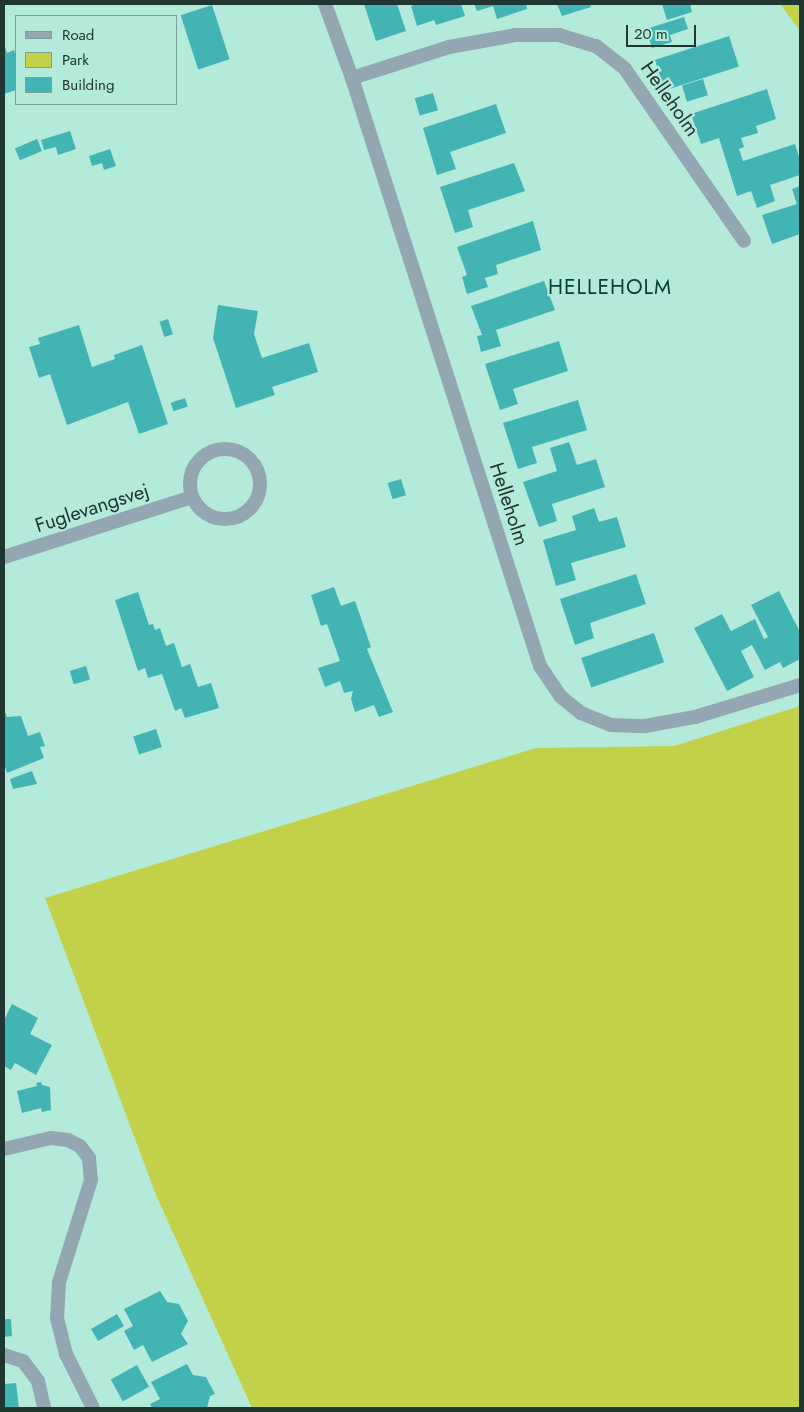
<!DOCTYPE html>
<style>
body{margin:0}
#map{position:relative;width:804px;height:1412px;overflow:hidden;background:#b4eada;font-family:Jost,sans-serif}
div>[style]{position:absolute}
.green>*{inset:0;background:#c3d14a}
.building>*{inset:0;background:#43b4b4;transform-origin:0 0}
.minor>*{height:14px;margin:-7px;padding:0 7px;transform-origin:7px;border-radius:7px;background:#93a6b1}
.minor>.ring{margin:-7px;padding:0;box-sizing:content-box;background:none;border:14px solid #93a6b1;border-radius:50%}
span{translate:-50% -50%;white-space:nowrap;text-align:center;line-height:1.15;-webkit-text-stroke:4.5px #b4eada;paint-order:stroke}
.street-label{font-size:20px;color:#203630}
.neighbourhood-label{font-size:21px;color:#043f34;letter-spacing:1px}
.frame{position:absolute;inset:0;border:5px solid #203630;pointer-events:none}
.legend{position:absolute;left:15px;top:15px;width:162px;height:90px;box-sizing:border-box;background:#b4eada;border:1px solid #79a296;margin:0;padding:6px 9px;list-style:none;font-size:15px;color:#203630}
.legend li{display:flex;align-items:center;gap:10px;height:25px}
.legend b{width:25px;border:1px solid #79a296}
.scale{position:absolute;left:626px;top:25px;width:70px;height:22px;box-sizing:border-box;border:2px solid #203630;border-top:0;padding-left:6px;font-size:15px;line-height:18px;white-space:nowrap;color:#203630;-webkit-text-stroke:4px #b4eada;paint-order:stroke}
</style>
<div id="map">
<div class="green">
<i style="clip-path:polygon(780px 4px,800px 4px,800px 31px)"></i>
<i style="clip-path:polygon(800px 706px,800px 1408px,252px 1408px,156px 1195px,45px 898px,536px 748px,674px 746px)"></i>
</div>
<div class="building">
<i style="clip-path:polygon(364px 4px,397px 4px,406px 31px,376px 41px)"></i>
<i style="clip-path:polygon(417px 4px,461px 4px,465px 16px,436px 25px,434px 20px,417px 26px,411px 6px)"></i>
<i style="clip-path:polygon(474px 4px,526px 4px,527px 9px,497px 19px,493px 6px,477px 11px)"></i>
<i style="clip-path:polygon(557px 4px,590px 4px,591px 7px,562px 16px)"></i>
<i style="clip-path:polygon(662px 4px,690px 4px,692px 12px,667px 20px)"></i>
<i style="left:212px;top:5px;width:57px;height:33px;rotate:72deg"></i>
<i style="clip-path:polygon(684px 17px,688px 29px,670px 35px,672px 42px,652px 48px,646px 29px)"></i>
<i style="left:729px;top:36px;width:32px;height:78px;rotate:72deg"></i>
<i style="clip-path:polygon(4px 43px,7px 53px,14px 50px,16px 57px,16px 90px,4px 94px)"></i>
<i style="left:703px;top:79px;width:17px;height:22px;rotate:73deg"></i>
<i style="clip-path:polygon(767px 89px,776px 119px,756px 126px,758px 133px,741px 138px,744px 147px,739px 149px,743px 161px,795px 144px,800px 160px,800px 175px,770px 185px,775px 201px,757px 208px,751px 191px,737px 196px,719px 138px,701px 144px,691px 114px)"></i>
<i style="left:433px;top:93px;width:18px;height:19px;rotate:74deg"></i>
<i style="clip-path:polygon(496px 104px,506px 133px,450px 152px,456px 169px,437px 175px,423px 128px)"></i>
<i style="clip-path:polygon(70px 131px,76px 149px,58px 155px,56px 147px,44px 150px,41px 140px)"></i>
<i style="left:37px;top:139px;width:13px;height:24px;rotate:67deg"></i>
<i style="clip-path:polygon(110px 149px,116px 166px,104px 170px,102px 163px,92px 166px,89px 156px)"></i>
<i style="clip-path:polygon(514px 163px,525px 191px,468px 210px,473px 227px,455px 233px,440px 187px)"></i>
<i style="clip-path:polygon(800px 186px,800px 234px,772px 244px,762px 215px,797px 204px,792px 189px)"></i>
<i style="clip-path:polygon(533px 221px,541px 250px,496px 265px,498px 274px,485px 278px,488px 287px,467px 294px,462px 277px,467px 275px,457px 247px)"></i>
<i style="clip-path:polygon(544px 281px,555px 310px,496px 330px,501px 346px,481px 352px,477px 336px,482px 335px,471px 306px)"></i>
<i style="clip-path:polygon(218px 305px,258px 311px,254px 334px,262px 358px,309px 343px,318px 372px,272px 387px,275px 395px,236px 408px,213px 338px)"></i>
<i style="left:168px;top:319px;width:16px;height:9px;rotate:72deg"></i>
<i style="clip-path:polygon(79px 325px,92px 367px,115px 359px,114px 355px,142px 345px,168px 424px,139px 434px,128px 402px,67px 425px,50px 374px,39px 378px,29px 347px,40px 344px,38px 338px)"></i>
<i style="clip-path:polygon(559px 341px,568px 371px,513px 389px,518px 404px,500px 410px,485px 364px)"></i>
<i style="left:185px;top:398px;width:9px;height:15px;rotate:72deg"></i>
<i style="clip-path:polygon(578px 400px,587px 430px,532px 447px,537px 463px,518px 469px,503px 423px)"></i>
<i style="clip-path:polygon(569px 442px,577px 465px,596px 459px,605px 487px,552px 504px,557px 521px,539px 527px,523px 482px,557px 471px,550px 448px)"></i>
<i style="left:401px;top:479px;width:17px;height:14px;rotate:73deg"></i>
<i style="clip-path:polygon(594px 508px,599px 522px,617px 517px,626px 547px,571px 563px,576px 580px,556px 586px,543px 540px,576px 530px,572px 516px)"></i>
<i style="clip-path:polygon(636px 574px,646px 604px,590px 623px,594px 638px,575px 645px,560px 599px)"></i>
<i style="clip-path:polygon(334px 587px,341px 606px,355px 601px,371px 647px,367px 649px,393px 712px,379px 717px,374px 705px,355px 712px,351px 699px,353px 691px,344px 693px,340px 681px,325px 687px,318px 668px,340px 661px,327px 624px,321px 626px,311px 595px)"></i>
<i style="clip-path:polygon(779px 591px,800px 632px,800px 659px,783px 668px,780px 662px,765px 670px,752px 645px,741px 651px,754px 677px,727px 691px,694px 628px,722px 614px,731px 631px,755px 619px,764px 639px,768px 637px,751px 605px)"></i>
<i style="clip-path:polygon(138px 592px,149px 625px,153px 624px,155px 630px,160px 628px,166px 646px,174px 643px,182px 667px,190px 664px,198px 687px,211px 683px,219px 708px,185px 718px,181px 708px,175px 711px,162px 674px,148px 678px,145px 668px,138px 671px,115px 600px)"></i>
<i style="left:654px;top:633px;width:31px;height:77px;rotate:71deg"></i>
<i style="left:86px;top:666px;width:14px;height:17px;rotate:73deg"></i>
<i style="clip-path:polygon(4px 709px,7px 717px,21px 716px,28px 736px,40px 732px,45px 746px,40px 747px,44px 758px,7px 773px,4px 763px)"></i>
<i style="left:156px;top:729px;width:19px;height:24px;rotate:72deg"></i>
<i style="clip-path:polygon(32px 771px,37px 784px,13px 789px,10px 779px)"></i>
<i style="clip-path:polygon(12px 1004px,38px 1018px,30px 1034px,52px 1045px,36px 1075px,15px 1063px,11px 1070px,4px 1066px,4px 1020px)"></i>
<i style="clip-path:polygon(41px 1082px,42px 1085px,50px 1087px,51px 1110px,42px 1112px,41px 1108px,22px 1113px,17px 1091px,37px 1086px,36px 1083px)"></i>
<i style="clip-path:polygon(160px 1291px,167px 1302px,179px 1304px,188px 1321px,181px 1334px,188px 1344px,152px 1362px,143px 1345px,134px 1350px,124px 1331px,133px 1326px,124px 1309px)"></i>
<i style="left:117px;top:1314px;width:14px;height:30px;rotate:60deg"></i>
<i style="clip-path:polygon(4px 1319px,11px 1319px,12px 1336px,4px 1337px)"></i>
<i style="clip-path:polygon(187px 1364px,193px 1375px,206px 1377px,215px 1394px,210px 1396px,207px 1408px,152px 1408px,150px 1404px,160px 1399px,151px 1382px)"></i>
<i style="left:137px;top:1365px;width:25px;height:30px;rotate:61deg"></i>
<i style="clip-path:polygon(16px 1383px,19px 1408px,4px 1408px,4px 1384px)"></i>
</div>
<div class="minor">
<i style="left:325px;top:4px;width:79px;rotate:70deg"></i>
<i style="left:352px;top:78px;width:617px;rotate:72.27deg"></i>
<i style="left:540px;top:666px;width:36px;rotate:56deg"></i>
<i style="left:560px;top:696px;width:27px;rotate:39deg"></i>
<i style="left:581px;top:713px;width:31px;rotate:22deg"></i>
<i style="left:610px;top:725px;width:35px;rotate:2deg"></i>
<i style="left:645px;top:726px;width:51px;rotate:-10.2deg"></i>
<i style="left:695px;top:717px;width:110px;rotate:-16.9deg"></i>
<i style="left:352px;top:78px;width:102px;rotate:-17.7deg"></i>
<i style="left:449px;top:47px;width:68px;rotate:-10.2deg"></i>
<i style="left:516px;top:35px;width:43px"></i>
<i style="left:559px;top:35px;width:39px;rotate:17deg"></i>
<i style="left:596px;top:46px;width:37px;rotate:38deg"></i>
<i style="left:625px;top:69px;width:209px;rotate:55.3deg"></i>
<i class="ring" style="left:190px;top:449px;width:56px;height:56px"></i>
<i style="left:4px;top:557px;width:197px;rotate:-17.7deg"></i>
<i style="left:4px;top:1149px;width:48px;rotate:-13.2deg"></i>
<i style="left:51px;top:1138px;width:17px;rotate:7deg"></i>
<i style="left:68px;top:1140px;width:13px;rotate:27deg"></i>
<i style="left:80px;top:1146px;width:15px;rotate:53deg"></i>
<i style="left:89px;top:1158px;width:22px;rotate:85deg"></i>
<i style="left:91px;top:1180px;width:107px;rotate:107.4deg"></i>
<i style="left:59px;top:1282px;width:36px;rotate:93deg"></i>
<i style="left:57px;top:1318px;width:37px;rotate:76deg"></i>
<i style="left:66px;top:1354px;width:60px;rotate:63.4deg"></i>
<i style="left:4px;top:1355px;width:20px;rotate:18deg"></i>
<i style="left:23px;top:1361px;width:25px;rotate:53deg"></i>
<i style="left:38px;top:1381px;width:28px;rotate:77deg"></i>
</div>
<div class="street-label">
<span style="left:670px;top:99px;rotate:55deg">Helleholm</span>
<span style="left:509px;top:504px;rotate:72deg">Helleholm</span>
<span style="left:92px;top:508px;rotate:-18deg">Fuglevangsvej</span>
</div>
<div class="neighbourhood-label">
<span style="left:610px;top:287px">HELLEHOLM</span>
</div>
<div class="frame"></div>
<ul class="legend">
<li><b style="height:6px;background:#93a6b1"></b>Road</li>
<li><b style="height:14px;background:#c3d14a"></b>Park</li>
<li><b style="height:14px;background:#43b4b4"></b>Building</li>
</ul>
<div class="scale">20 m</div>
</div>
